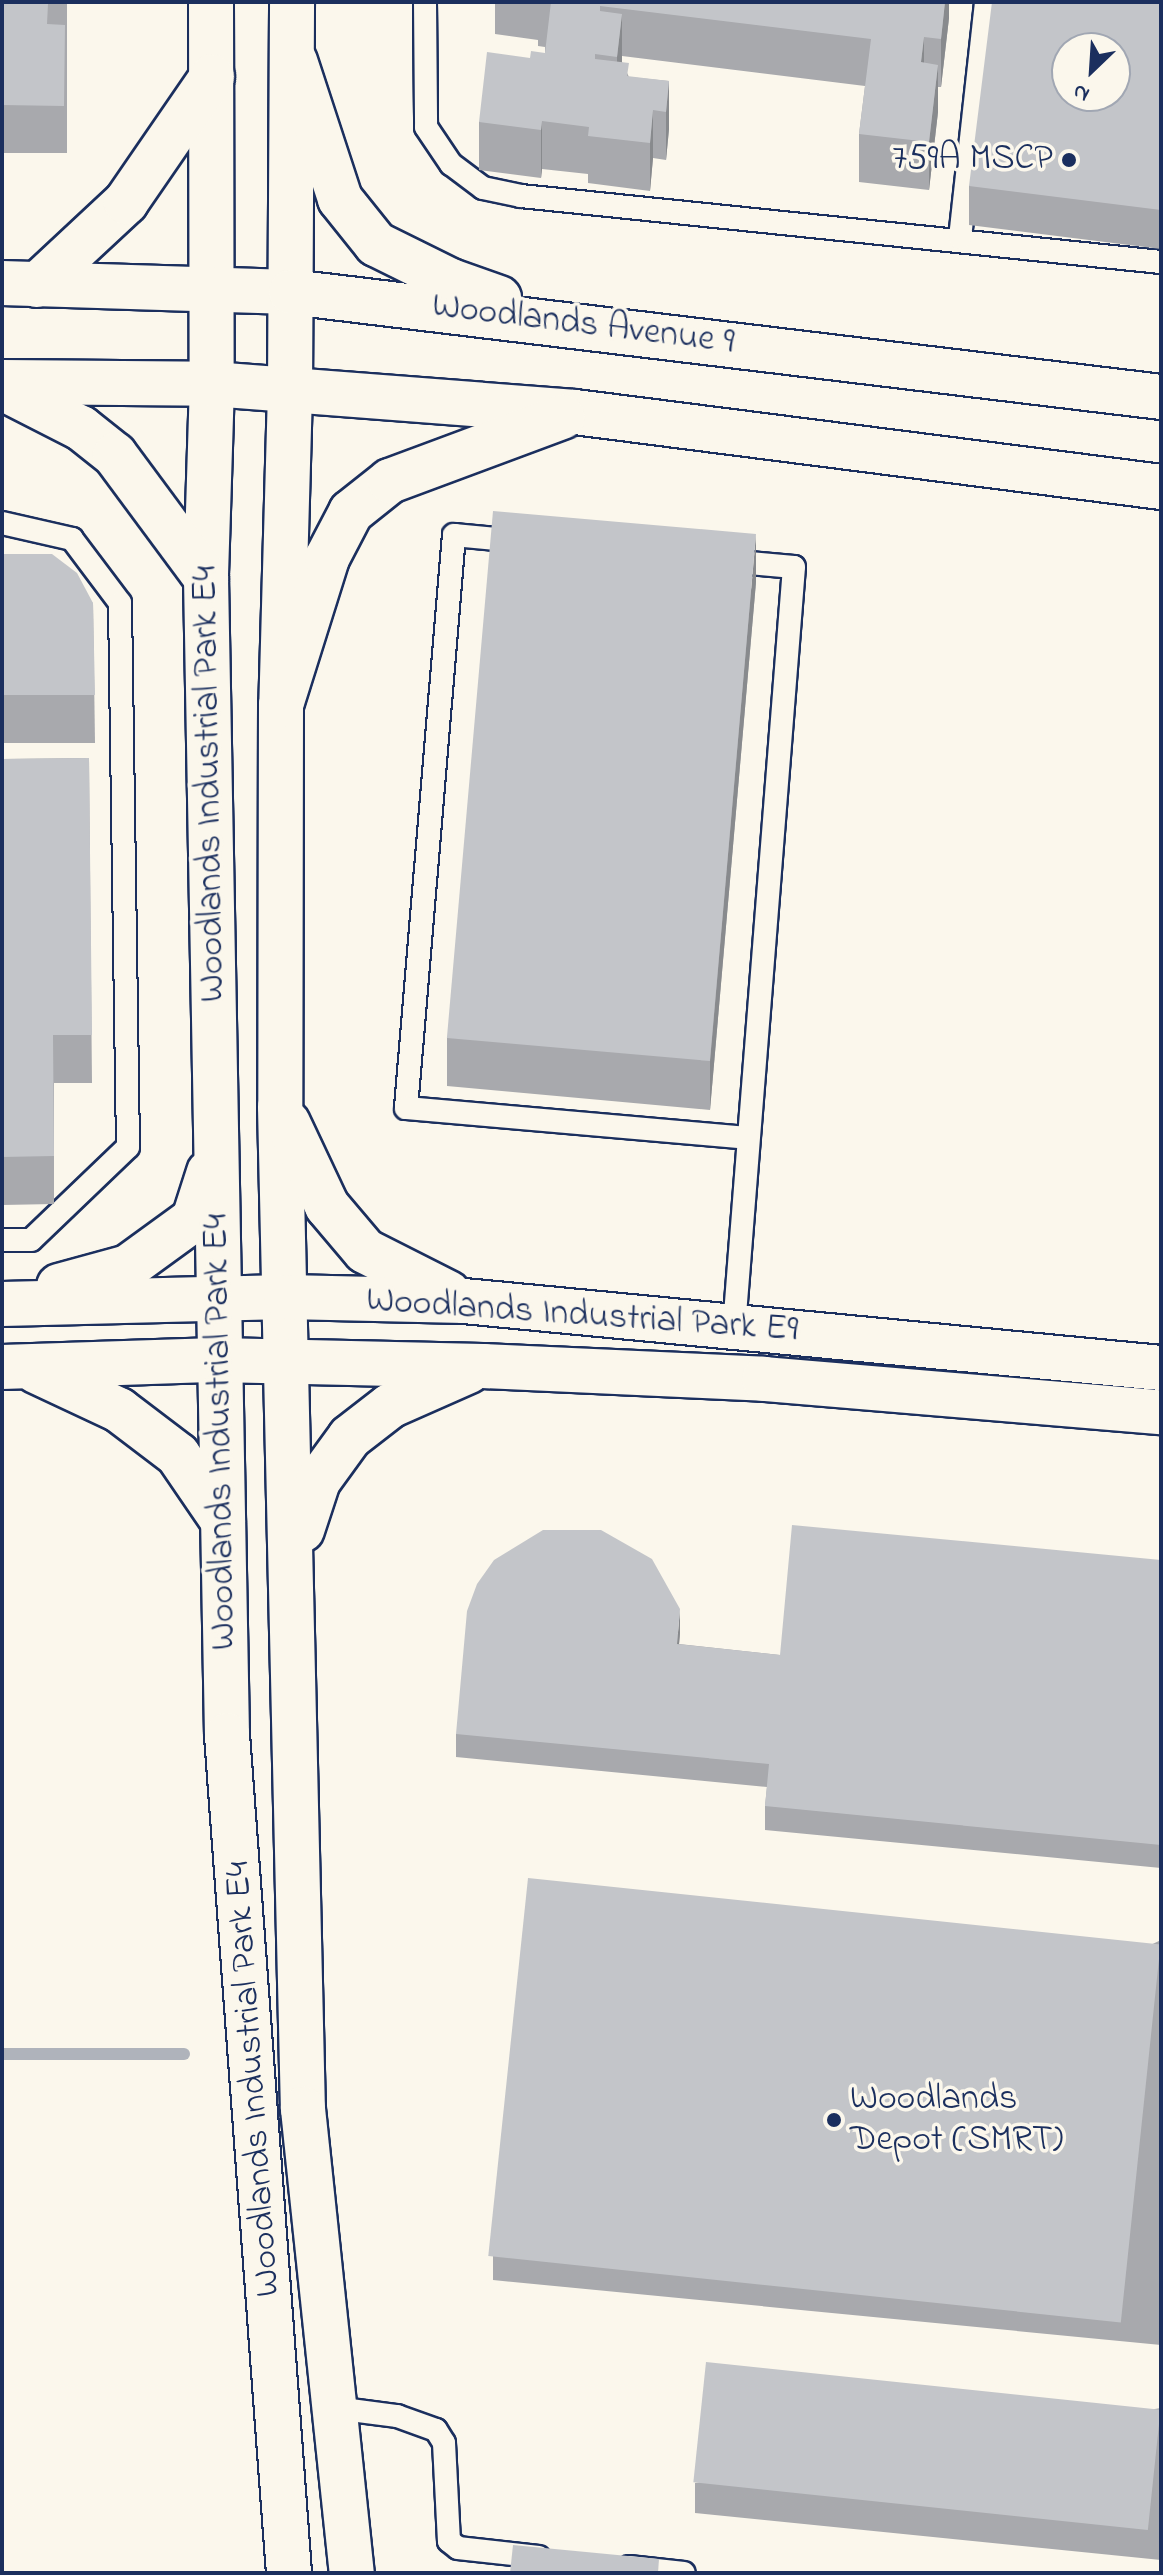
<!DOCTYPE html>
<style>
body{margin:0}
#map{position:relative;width:1163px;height:2575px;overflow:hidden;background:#fbf7ec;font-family:"Indie Flower",sans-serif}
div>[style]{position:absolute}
.stream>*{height:12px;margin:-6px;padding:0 6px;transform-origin:6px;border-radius:6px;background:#afb3bb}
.roads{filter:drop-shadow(2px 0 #1b2f5e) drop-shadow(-2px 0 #1b2f5e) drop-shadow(0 2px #1b2f5e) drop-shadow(0 -2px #1b2f5e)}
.service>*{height:22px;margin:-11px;padding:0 11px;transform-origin:11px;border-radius:11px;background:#fbf7ec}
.minor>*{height:44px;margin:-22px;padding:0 22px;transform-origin:22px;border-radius:22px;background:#fbf7ec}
.tertiary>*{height:44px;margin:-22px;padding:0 22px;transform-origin:22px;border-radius:22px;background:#fbf7ec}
.secondary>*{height:44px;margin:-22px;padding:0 22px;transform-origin:22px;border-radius:22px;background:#fbf7ec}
.wall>*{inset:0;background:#a8a9ad;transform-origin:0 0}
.shaded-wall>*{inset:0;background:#888a8d}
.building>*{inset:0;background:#c3c5c9;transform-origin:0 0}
.dots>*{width:22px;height:22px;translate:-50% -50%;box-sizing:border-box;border:4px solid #fbf7ec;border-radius:50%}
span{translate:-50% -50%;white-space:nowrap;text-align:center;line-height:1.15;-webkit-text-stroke:7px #fbf7ec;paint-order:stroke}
.poi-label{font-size:36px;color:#1b2f5e}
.right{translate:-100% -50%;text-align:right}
.left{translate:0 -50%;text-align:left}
.street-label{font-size:36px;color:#1b2f5e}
.frame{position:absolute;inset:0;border:4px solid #1b2f5e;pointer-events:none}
.north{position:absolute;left:1051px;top:32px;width:80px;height:80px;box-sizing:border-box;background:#fbf7ec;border:2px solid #a1a7b3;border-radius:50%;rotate:205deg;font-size:22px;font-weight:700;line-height:32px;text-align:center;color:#1b2f5e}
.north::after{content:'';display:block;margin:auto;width:28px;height:36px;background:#1b2f5e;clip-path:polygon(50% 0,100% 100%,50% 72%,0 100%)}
</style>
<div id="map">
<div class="stream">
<i style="left:2px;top:2054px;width:182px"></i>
</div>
<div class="roads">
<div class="service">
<i style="left:425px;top:2px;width:125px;rotate:89.5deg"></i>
<i style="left:426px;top:127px;width:45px;rotate:56deg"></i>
<i style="left:451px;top:164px;width:40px;rotate:37deg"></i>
<i style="left:483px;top:188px;width:39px;rotate:12deg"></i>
<i style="left:521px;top:196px;width:643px;rotate:5.89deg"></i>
<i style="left:960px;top:238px;width:237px;rotate:-83.7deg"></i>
<i style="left:2px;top:523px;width:72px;rotate:12.9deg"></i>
<i style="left:72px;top:539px;width:80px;rotate:53.1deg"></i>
<i style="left:120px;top:603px;width:544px;rotate:89.16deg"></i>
<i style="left:128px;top:1147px;width:134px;rotate:136.2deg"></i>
<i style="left:31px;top:1240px;width:29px;rotate:180deg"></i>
<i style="left:517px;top:541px;width:63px;rotate:-174.6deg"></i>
<i style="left:454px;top:535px;width:575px;rotate:94.79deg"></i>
<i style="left:406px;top:1108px;width:343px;rotate:5deg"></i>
<i style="left:727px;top:561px;width:67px;rotate:5.1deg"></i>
<i style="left:794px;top:567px;width:763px;rotate:94.51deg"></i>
<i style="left:335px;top:2408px;width:63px;rotate:7.4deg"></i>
<i style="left:397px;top:2416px;width:41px;rotate:19.7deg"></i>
<i style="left:436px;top:2430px;width:15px;rotate:58deg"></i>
<i style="left:444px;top:2443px;width:98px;rotate:87.1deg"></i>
<i style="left:449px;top:2541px;width:11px;rotate:38deg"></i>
<i style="left:458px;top:2548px;width:81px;rotate:6.3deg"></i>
<i style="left:629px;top:2567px;width:55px;rotate:6.2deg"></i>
</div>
<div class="minor">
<i style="left:212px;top:384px;width:194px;rotate:91.8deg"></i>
<i style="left:206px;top:578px;width:1157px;rotate:88.96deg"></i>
<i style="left:227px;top:1735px;width:840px;rotate:85.77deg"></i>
<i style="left:290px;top:392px;width:313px;rotate:91.6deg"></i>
<i style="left:281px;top:705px;width:402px;rotate:90.1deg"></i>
<i style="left:280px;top:1107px;width:1002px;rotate:88.69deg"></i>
<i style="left:303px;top:2109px;width:467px;rotate:84deg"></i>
<i style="left:288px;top:1123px;width:92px;rotate:64.8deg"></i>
<i style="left:327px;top:1206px;width:59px;rotate:49.8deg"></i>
<i style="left:365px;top:1251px;width:93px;rotate:26.8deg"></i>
<i style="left:59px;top:1286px;width:72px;rotate:-15.4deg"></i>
<i style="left:128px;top:1267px;width:82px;rotate:-36deg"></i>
<i style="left:194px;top:1219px;width:49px;rotate:-72.3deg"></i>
<i style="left:2px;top:1304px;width:284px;rotate:-1.4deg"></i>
<i style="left:286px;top:1297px;width:178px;rotate:1.3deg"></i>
<i style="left:464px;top:1301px;width:700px;rotate:5.49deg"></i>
<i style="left:2px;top:1367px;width:215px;rotate:-1.9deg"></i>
<i style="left:217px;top:1360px;width:266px;rotate:1.3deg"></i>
<i style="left:483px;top:1366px;width:281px;rotate:2.6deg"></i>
<i style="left:764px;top:1379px;width:398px;rotate:4.8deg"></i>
<i style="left:36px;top:1371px;width:92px;rotate:25.2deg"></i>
<i style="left:119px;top:1410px;width:74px;rotate:37.3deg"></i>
<i style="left:178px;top:1455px;width:80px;rotate:55.7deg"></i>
<i style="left:302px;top:1530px;width:52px;rotate:-71.9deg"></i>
<i style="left:318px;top:1481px;width:54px;rotate:-54deg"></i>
<i style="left:350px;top:1437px;width:51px;rotate:-37.8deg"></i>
<i style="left:390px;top:1406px;width:86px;rotate:-23.9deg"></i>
</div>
<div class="tertiary">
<i style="left:211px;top:2px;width:382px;rotate:89.9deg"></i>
<i style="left:290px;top:392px;width:390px;rotate:-89.7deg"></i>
</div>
<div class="secondary">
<i style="left:295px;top:61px;width:145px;rotate:71.9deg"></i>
<i style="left:340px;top:199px;width:58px;rotate:51.3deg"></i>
<i style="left:376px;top:244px;width:84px;rotate:26.3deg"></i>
<i style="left:451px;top:281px;width:51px;rotate:19.5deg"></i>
<i style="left:2px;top:283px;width:289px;rotate:1.8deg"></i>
<i style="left:291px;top:292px;width:876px;rotate:6.88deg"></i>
<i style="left:37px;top:285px;width:122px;rotate:-43deg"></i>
<i style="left:126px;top:202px;width:152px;rotate:-55.5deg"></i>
<i style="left:2px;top:382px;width:210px;rotate:0.5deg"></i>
<i style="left:212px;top:384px;width:364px;rotate:4.4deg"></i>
<i style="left:575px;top:412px;width:591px;rotate:7.29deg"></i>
<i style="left:2px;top:388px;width:89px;rotate:26.9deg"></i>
<i style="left:81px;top:428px;width:43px;rotate:38.5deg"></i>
<i style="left:115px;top:455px;width:153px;rotate:53.5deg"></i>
<i style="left:281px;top:705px;width:154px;rotate:-72.6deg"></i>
<i style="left:327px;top:558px;width:52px;rotate:-62.4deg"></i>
<i style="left:351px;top:512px;width:50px;rotate:-38.5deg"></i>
<i style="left:390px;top:481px;width:184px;rotate:-20.4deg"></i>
</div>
</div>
<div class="wall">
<i style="left:2px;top:2px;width:65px;height:151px"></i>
<i style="clip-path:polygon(495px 2px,949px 2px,949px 18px,941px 87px,938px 87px,938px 112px,929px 190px,859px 182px,859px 134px,865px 86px,622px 56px,622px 62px,629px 77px,669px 81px,669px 129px,666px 160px,653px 158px,650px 191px,588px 183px,588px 174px,542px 169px,541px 178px,479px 170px,479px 122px,530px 58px,545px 53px,545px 47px,538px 46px,538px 40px,495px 34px)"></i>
<i style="clip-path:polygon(1161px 2px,1161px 249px,969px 225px,969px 186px)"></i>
<i style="clip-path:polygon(2px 554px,93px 603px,95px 743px,2px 743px)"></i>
<i style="clip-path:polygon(756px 582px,710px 1110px,447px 1086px,447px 1038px)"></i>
<i style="clip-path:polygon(89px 758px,92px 1083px,54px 1083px,54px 1204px,2px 1205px,2px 759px)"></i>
<i style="clip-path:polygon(1161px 1560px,1161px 1868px,765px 1830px,765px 1806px,767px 1787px,456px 1757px,456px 1734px,680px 1633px,679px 1644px,780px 1655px)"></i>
<i style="clip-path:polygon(1161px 1940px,1161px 2345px,493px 2280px,493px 2256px)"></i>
<i style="clip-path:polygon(1161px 2408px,1161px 2560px,695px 2513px,695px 2483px)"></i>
</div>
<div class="shaded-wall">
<i style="clip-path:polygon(945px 2px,949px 2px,949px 18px,941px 87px,941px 39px)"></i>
<i style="clip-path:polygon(622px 14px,622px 61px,617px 105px,617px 57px)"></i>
<i style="clip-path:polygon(924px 37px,924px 85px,921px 62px)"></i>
<i style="clip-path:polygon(938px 65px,938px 112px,929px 190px,929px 142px)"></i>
<i style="clip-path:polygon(669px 81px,669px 129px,666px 160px,666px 112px)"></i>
<i style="clip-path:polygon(653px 110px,653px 158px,650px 191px,650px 143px)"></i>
<i style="clip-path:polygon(542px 121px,542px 169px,541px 178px,541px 130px)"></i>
<i style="clip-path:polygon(756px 534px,756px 582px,710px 1110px,710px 1062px)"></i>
<i style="clip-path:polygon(680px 1609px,680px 1633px,677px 1668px,677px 1644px)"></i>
</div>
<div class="building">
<i style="clip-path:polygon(2px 2px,66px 2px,66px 4px,48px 4px,47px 24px,65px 25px,64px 106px,2px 105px)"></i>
<i style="clip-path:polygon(551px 2px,945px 2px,941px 39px,924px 37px,921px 62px,938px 65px,929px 142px,859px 134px,871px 39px,600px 6px,600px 11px,622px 14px,617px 57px,595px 54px,595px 59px,629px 63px,627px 76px,669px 81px,666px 112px,653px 110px,650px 143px,588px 136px,589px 127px,542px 121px,541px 130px,479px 122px,487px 52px,530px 58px,531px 51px,545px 53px)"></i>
<i style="clip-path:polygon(evenodd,992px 2px,1161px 2px,1161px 210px,969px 186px,992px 2px,1067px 48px,1115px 48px,1115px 96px,1067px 96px,1067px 48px)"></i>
<i style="left:493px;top:511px;width:264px;height:529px;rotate:5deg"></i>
<i style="clip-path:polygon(2px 554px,52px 554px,77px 573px,93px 603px,95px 695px,2px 695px)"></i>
<i style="clip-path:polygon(89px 758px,92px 1035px,53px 1035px,54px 1156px,2px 1157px,2px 759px)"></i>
<i style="clip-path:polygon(792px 1525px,1161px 1560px,1161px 1845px,765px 1806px,769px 1764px,456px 1734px,467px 1611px,477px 1584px,494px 1560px,543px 1530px,601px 1530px,652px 1559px,680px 1609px,677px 1644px,780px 1655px)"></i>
<i style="left:528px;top:1878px;width:636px;height:380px;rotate:6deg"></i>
<i style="left:706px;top:2362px;width:457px;height:121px;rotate:6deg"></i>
<i style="clip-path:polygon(513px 2545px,659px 2559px,658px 2573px,510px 2573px)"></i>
</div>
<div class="dots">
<i style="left:1069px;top:160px;background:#1b2f5e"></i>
<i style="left:834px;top:2120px;background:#1b2f5e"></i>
</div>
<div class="poi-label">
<span class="right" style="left:1053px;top:160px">759A MSCP</span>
<span class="left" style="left:850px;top:2120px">Woodlands<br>Depot (SMRT)</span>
</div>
<div class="street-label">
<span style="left:583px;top:325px;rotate:7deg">Woodlands Avenue 9</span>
<span style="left:210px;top:784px;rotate:-91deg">Woodlands Industrial Park E4</span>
<span style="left:582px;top:1316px;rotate:4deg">Woodlands Industrial Park E9</span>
<span style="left:221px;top:1432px;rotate:-91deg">Woodlands Industrial Park E4</span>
<span style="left:254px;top:2079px;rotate:-94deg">Woodlands Industrial Park E4</span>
</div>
<div class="frame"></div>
<div class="north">N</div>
</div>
